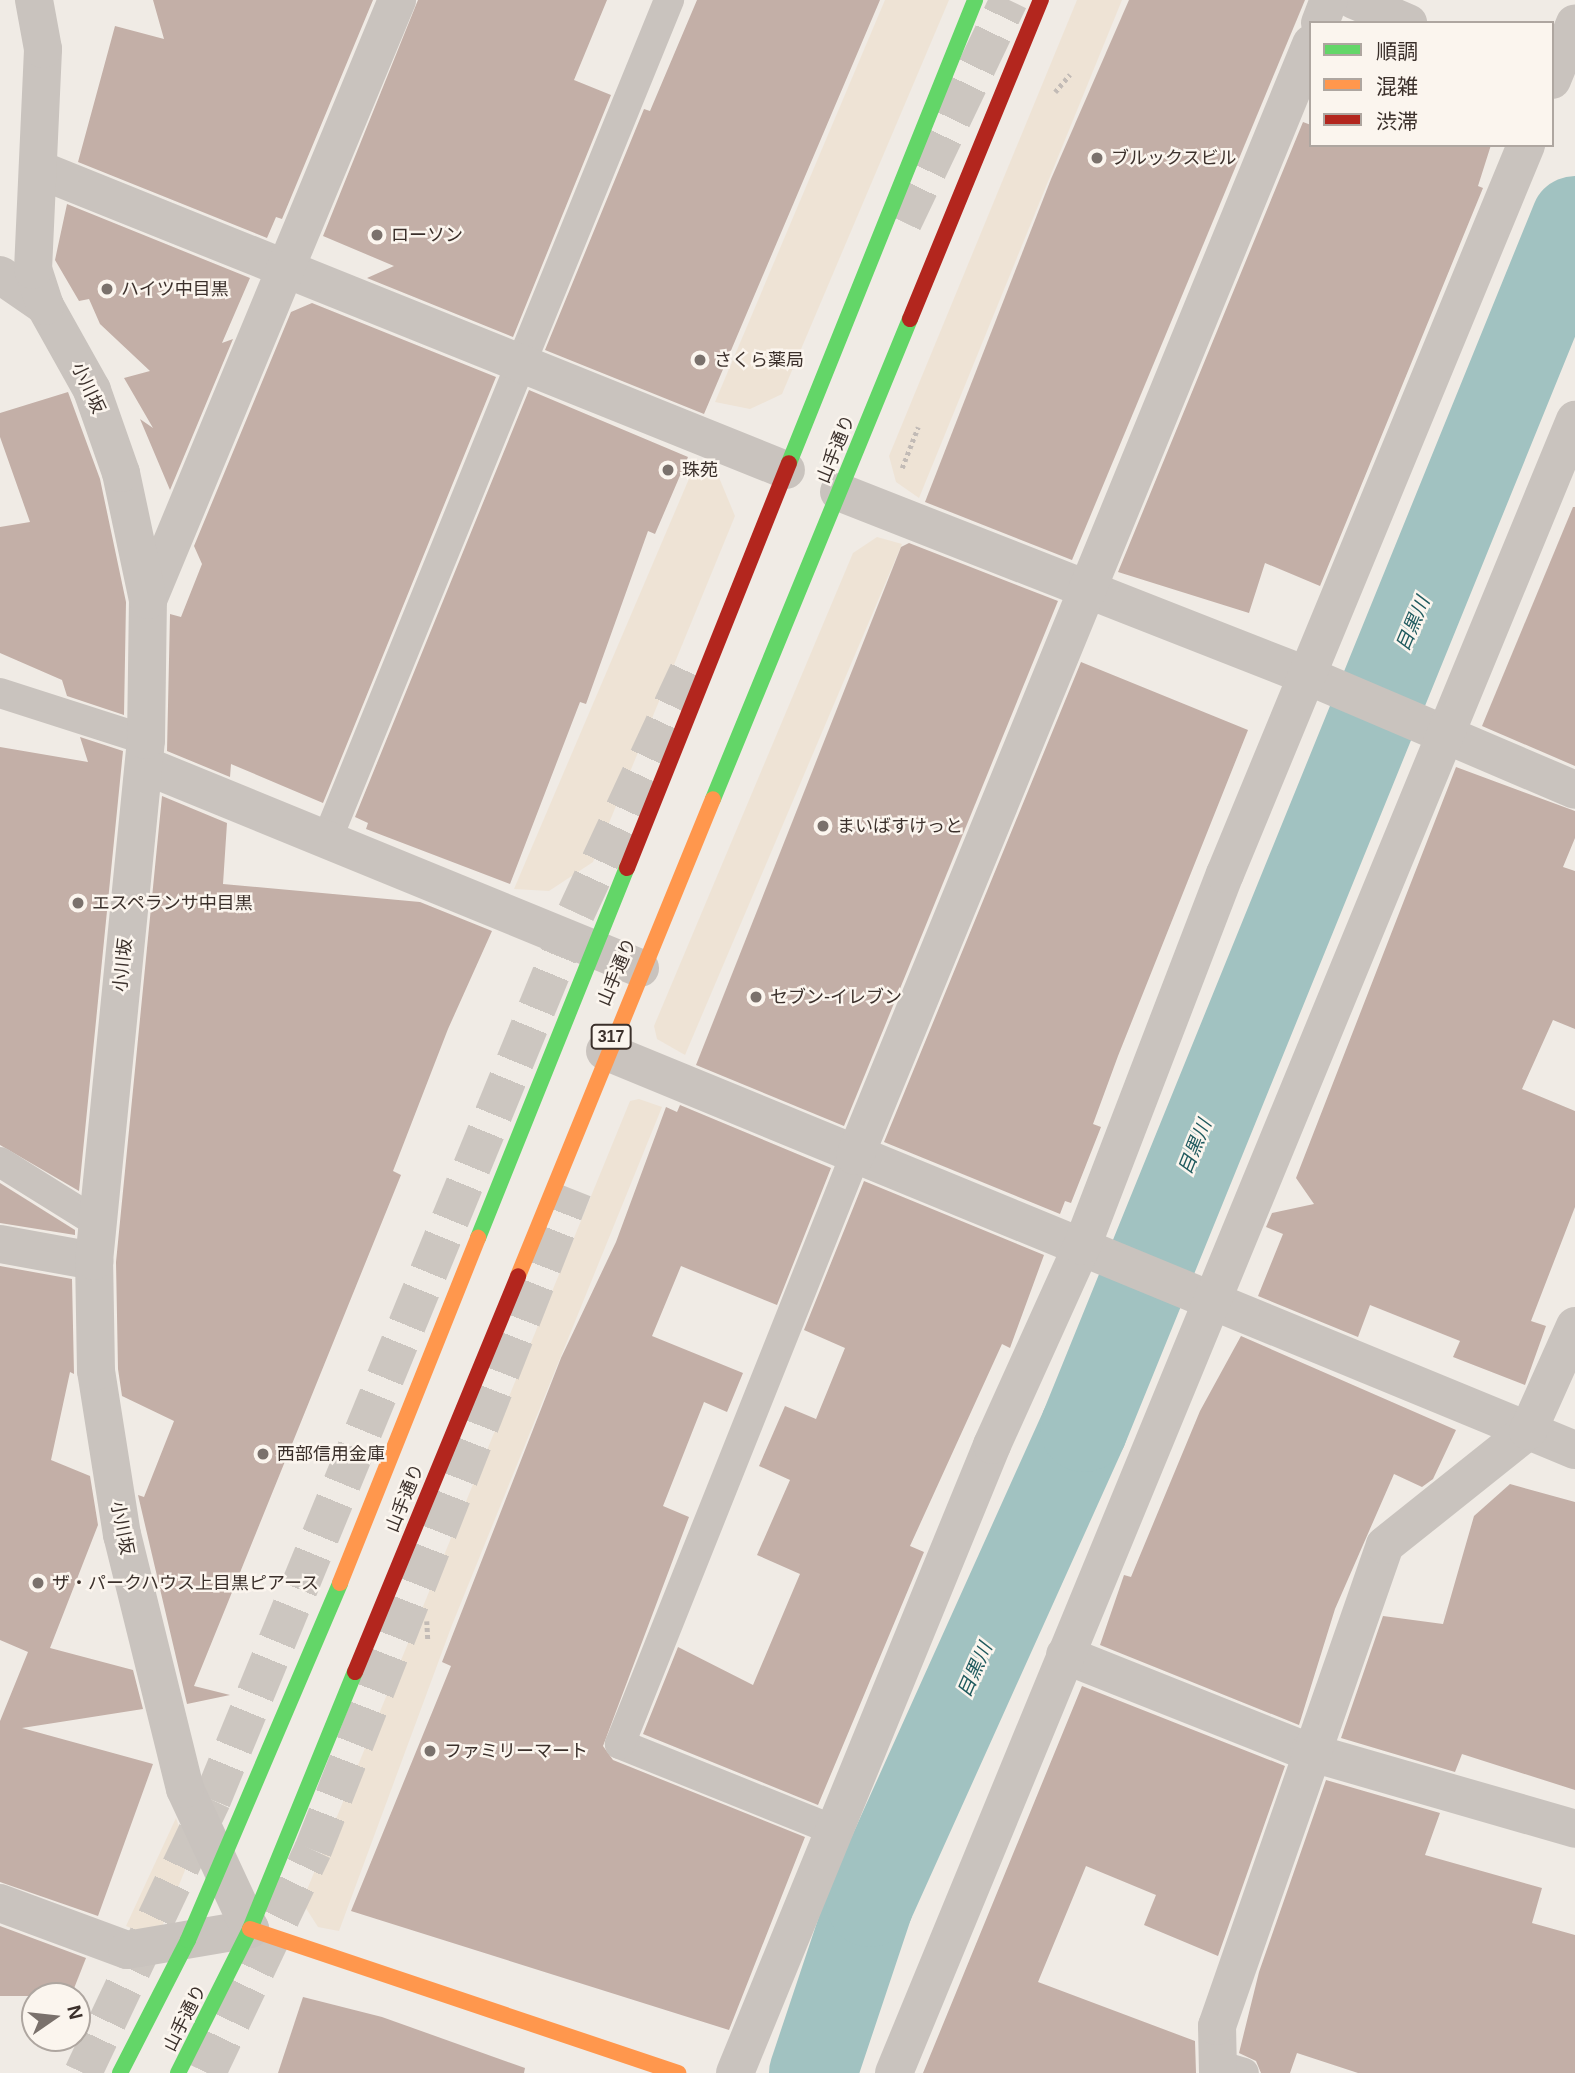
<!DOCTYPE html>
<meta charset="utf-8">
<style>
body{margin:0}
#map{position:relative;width:1575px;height:2073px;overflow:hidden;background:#f0ebe5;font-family:Helvetica,"Noto Sans JP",sans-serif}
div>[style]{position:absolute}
.plaza>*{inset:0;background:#eee3d5}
.river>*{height:88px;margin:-44px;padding:0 44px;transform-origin:44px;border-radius:44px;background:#a1c2c1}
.building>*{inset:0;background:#c3afa7}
.highway-tunnel>*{height:38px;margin-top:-19px;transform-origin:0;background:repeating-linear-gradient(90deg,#ccc6c0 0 38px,transparent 0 57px)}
.path>*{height:4.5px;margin-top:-2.25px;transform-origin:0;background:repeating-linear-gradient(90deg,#c2bbb6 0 3.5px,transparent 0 7px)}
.lane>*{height:30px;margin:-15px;padding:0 15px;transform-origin:15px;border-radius:15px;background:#c9c3be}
.street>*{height:38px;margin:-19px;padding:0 19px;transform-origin:19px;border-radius:19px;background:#c9c3be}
.fast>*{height:16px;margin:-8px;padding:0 8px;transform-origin:8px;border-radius:8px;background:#63d668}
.slow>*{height:16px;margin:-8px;padding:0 8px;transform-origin:8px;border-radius:8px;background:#ff974d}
.jam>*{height:16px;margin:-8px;padding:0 8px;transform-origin:8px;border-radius:8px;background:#b3261e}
.dots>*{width:19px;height:19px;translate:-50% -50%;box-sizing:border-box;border:4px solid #fbf5ee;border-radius:50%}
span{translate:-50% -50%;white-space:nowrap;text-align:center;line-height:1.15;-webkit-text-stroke:5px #fbf5ee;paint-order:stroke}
.shield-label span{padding:2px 5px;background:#fbf5ee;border:2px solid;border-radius:5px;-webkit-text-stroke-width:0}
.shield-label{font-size:16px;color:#3b302b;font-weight:700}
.poi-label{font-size:18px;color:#3b302b}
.left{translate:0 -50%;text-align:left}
.street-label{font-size:18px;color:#3b302b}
.water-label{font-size:19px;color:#1f5a5e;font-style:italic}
.legend{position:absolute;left:1309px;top:21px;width:245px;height:126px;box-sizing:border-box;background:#fbf5ee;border:2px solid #aea6a0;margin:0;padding:9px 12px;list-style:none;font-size:21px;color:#3b302b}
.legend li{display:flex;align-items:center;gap:14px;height:35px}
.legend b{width:35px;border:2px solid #aea6a0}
.north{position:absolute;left:21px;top:1982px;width:70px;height:70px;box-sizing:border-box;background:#fbf5ee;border:2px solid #aea6a0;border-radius:50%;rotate:76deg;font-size:19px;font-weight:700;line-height:28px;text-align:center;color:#3b302b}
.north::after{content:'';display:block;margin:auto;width:24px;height:32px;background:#7a716c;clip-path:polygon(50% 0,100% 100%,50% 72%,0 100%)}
</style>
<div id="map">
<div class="plaza">
<i style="clip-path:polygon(885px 0,949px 0,782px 394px,750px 409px,715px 402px)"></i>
<i style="clip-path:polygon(1077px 0,1122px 0,919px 498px,896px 482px,889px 456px)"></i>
<i style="clip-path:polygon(697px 460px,713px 463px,735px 516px,593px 862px,549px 891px,514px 889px)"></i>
<i style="clip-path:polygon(877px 537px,902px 544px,685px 1055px,657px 1039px,654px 1026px,853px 553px)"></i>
<i style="clip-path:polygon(639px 1099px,662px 1107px,452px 1625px,339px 1931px,318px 1927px,302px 1902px,630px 1101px)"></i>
<i style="clip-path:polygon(176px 1818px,190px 1858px,161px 1929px,147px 1935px,126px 1926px)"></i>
</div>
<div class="river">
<i style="left:813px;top:2073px;width:179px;rotate:-71.5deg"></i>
<i style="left:870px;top:1903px;width:521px;rotate:-65.75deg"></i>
<i style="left:1084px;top:1428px;width:1304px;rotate:-67.88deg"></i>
</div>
<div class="building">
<i style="clip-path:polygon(153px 0,373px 0,282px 219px,276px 217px,267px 238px,78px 162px,115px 26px,164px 39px)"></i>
<i style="clip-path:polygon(418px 0,607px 0,574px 80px,611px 95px,513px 337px,367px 278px,394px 266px,323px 236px)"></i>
<i style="clip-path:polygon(697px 0,880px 0,704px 414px,545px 350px,644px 109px,650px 111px)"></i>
<i style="clip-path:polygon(1129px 0,1305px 0,1072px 560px,925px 502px,1051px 179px)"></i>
<i style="clip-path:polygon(1303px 122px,1311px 125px,1311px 145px,1491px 145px,1478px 186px,1483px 188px,1320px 586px,1265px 563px,1249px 613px,1118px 572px)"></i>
<i style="clip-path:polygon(67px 204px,250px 278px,222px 343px,233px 339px,170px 490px,140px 419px,153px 428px,124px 378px,150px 371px,100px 324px,89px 299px,79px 301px,55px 260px)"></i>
<i style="clip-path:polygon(312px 303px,496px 377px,323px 803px,231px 764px,230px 777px,167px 751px,170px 614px,181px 617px,202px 564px,194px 546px,291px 312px)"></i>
<i style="clip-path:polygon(529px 390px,688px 457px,655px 534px,648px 531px,586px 704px,580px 702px,510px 884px,366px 829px,368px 823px,355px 817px)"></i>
<i style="clip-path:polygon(68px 392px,100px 479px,126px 602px,124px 715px,67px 696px,62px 680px,0 653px,0 527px,30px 522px,0 437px,0 413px)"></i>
<i style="clip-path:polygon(1573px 507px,1575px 507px,1575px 766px,1482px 726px)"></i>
<i style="clip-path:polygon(909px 543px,1058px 601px,844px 1126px,696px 1065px,901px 547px)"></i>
<i style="clip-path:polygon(1081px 662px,1248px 730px,1118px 1056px,1093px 1124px,1101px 1127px,1071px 1203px,1065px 1201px,1060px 1214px,884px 1142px)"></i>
<i style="clip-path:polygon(80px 737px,123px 751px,79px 1191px,0 1145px,0 747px,88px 762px)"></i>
<i style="clip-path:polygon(1456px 767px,1575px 811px,1575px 838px,1563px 867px,1575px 871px,1575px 1029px,1553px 1020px,1522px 1089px,1575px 1111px,1575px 1207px,1531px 1321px,1546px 1326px,1525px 1385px,1453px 1357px,1460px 1341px,1370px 1305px,1358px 1337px,1258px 1296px,1283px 1234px,1266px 1227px,1272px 1213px,1314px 1204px,1296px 1178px)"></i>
<i style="clip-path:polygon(162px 796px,227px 823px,223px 884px,420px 902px,492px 931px,448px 1029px,393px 1171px,401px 1175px,194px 1686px,230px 1695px,187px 1704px,138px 1495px,144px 1497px,174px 1421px,122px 1396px,118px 1369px,116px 1262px)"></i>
<i style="clip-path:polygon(680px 1105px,831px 1168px,777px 1305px,681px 1266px,652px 1336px,743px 1373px,727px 1412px,704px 1402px,663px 1506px,689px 1517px,603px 1746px,613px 1760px,805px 1837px,729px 2030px,351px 1911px,451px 1666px,442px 1662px,561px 1358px,616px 1242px,666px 1107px,677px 1112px)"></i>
<i style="clip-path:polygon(864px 1181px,1044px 1255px,1010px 1348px,1002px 1344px,910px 1546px,924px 1552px,818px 1805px,643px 1734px,678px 1647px,753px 1685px,800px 1574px,757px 1555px,790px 1480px,759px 1466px,785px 1406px,816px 1419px,845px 1348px,804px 1330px)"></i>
<i style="clip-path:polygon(0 1183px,75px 1230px,75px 1235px,0 1223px)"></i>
<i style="clip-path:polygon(0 1266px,72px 1279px,74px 1374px,70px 1372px,51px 1460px,90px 1476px,98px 1525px,50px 1648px,133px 1670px,143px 1709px,22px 1728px,153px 1764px,98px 1916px,0 1882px,0 1721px,28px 1652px,0 1640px)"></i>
<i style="clip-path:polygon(1241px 1336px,1456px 1430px,1433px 1479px,1422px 1487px,1394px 1474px,1335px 1609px,1299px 1725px,1100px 1645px,1124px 1575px,1131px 1577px,1200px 1411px)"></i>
<i style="clip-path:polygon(1510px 1484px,1575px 1502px,1575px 1790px,1462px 1754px,1455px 1772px,1341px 1738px,1383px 1616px,1443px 1624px,1474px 1516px)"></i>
<i style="clip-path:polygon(1082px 1686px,1285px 1766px,1218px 1956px,1144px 1925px,1156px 1895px,1086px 1866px,1038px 1982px,1195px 2041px,1196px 2073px,923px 2073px)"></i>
<i style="clip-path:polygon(1326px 1780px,1440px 1813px,1425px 1855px,1542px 1888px,1532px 1923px,1575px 1935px,1575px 2073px,1358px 2073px,1297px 2053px,1290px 2073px,1261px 2073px,1256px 2061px,1239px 2053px,1259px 1972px)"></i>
<i style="clip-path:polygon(0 1926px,86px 1958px,71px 1996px,0 1996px)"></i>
<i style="clip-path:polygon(303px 1997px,382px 2017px,525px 2068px,524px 2073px,278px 2073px)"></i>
</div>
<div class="highway-tunnel">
<i style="left:903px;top:222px;width:246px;rotate:-64.5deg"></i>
<i style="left:83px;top:2073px;width:302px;rotate:-64.7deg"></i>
<i style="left:212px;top:1800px;width:959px;rotate:-67.69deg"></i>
<i style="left:576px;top:913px;width:273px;rotate:-65.1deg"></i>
<i style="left:207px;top:2073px;width:247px;rotate:-64.6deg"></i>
<i style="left:313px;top:1850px;width:710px;rotate:-68.53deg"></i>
</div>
<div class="path">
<i style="left:1055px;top:92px;width:23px;rotate:-50deg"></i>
<i style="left:902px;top:468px;width:44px;rotate:-68.7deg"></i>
<i style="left:427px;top:1621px;width:20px;rotate:87deg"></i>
</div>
<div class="lane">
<i style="left:0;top:693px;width:153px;rotate:17.8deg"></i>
<i style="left:328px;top:837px;width:904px;rotate:-67.83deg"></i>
<i style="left:0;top:1162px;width:113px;rotate:32deg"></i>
<i style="left:836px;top:1831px;width:233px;rotate:-158.1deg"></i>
<i style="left:620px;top:1744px;width:633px;rotate:-68.22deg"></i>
<i style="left:1218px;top:2065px;width:27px;rotate:17deg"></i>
</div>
<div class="street">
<i style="left:1354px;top:0;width:59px;rotate:23.1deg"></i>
<i style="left:1320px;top:23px;width:25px;rotate:-69deg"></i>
<i style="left:1552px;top:80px;width:61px;rotate:-68deg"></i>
<i style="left:40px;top:170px;width:804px;rotate:21.91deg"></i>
<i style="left:0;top:275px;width:55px;rotate:34.6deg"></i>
<i style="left:839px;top:492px;width:504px;rotate:21.42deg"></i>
<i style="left:1308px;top:676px;width:290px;rotate:23.1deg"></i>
<i style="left:148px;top:600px;width:650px;rotate:-67.46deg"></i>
<i style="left:144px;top:765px;width:536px;rotate:22.26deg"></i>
<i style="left:605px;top:1051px;width:1049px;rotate:22.36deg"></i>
<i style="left:855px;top:1156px;width:1202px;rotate:-67.7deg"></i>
<i style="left:0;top:1244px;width:96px;rotate:10.3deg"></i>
<i style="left:1065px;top:1655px;width:263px;rotate:21.7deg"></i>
<i style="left:1309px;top:1752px;width:277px;rotate:16.1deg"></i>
<i style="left:0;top:1903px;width:135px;rotate:20.3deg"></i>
<i style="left:127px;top:1950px;width:125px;rotate:-9.7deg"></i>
<i style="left:250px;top:1929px;width:154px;rotate:-114.9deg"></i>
<i style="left:185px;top:1789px;width:262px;rotate:-103.9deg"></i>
<i style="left:122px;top:1535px;width:166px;rotate:-99deg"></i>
<i style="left:96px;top:1371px;width:110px;rotate:-91deg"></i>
<i style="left:94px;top:1261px;width:524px;rotate:-84.3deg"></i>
<i style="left:146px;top:740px;width:140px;rotate:-89.2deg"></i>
<i style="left:148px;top:600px;width:130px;rotate:-102deg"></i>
<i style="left:121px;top:473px;width:88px;rotate:-109.3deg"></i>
<i style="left:92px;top:390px;width:96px;rotate:-119.2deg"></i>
<i style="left:45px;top:306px;width:38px;rotate:-108deg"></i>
<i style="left:33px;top:270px;width:221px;rotate:-87.4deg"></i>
<i style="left:43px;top:49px;width:50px;rotate:-100.4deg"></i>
<i style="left:735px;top:2073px;width:679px;rotate:-67.74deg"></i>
<i style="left:992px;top:1445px;width:218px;rotate:-65.7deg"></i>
<i style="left:1082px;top:1246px;width:399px;rotate:-69deg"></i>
<i style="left:1225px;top:874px;width:789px;rotate:-67.56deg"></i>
<i style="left:894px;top:2073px;width:1788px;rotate:-67.61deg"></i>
<i style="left:1218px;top:2073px;width:47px;rotate:-91.2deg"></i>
<i style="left:1217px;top:2026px;width:509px;rotate:-70.75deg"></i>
<i style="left:1385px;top:1545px;width:183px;rotate:-38.6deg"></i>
<i style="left:1528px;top:1431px;width:115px;rotate:-65.9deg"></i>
</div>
<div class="fast">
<i style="left:789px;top:463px;width:499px;rotate:-68.1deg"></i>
<i style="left:713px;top:799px;width:519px;rotate:-67.69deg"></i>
<i style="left:478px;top:1238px;width:399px;rotate:-68.1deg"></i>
<i style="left:120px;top:2073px;width:149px;rotate:-62.9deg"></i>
<i style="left:188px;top:1940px;width:388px;rotate:-66.9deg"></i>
<i style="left:178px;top:2073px;width:161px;rotate:-63.4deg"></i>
<i style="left:250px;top:1929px;width:278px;rotate:-67.8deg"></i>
</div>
<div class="slow">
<i style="left:518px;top:1276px;width:515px;rotate:-67.77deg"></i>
<i style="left:340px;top:1583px;width:372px;rotate:-68.2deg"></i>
<i style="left:250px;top:1929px;width:452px;rotate:18.6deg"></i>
</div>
<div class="jam">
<i style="left:910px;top:319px;width:345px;rotate:-67.7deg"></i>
<i style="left:627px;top:868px;width:436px;rotate:-68.2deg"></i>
<i style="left:355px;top:1672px;width:428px;rotate:-67.6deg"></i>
</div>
<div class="dots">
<i style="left:1097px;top:158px;background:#7a716c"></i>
<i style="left:377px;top:235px;background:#7a716c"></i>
<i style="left:107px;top:289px;background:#7a716c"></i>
<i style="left:700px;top:360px;background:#7a716c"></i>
<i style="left:668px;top:470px;background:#7a716c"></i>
<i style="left:823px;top:826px;background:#7a716c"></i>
<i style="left:78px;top:903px;background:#7a716c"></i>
<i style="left:756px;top:997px;background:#7a716c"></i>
<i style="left:263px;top:1454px;background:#7a716c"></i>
<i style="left:38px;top:1583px;background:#7a716c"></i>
<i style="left:430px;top:1751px;background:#7a716c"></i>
</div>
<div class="shield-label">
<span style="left:611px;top:1037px">317</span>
</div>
<div class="poi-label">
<span class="left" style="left:1111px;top:158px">ブルックスビル</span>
<span class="left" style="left:391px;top:235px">ローソン</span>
<span class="left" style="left:121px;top:289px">ハイツ中目黒</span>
<span class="left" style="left:714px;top:360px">さくら薬局</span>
<span class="left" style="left:682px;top:470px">珠苑</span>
<span class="left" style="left:837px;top:826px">まいばすけっと</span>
<span class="left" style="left:92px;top:903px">エスペランサ中目黒</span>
<span class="left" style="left:770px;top:997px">セブン-イレブン</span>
<span class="left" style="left:277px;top:1454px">西部信用金庫</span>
<span class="left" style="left:52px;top:1583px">ザ・パークハウス上目黒ピアース</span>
<span class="left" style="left:444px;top:1751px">ファミリーマート</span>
</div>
<div class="street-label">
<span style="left:88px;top:388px;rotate:65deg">小川坂</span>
<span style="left:836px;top:449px;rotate:-68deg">山手通り</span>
<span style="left:123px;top:965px;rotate:-84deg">小川坂</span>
<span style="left:617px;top:972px;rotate:-67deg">山手通り</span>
<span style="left:405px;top:1498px;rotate:-68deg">山手通り</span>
<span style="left:122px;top:1528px;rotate:79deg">小川坂</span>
<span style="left:185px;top:2018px;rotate:-63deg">山手通り</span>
</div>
<div class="water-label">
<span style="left:1413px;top:624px;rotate:-67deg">目黒川</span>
<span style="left:1195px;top:1147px;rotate:-68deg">目黒川</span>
<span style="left:975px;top:1670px;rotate:-66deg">目黒川</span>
</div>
<ul class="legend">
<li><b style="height:9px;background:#63d668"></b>順調</li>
<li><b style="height:9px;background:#ff974d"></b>混雑</li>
<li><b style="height:9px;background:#b3261e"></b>渋滞</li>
</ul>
<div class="north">N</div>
</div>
